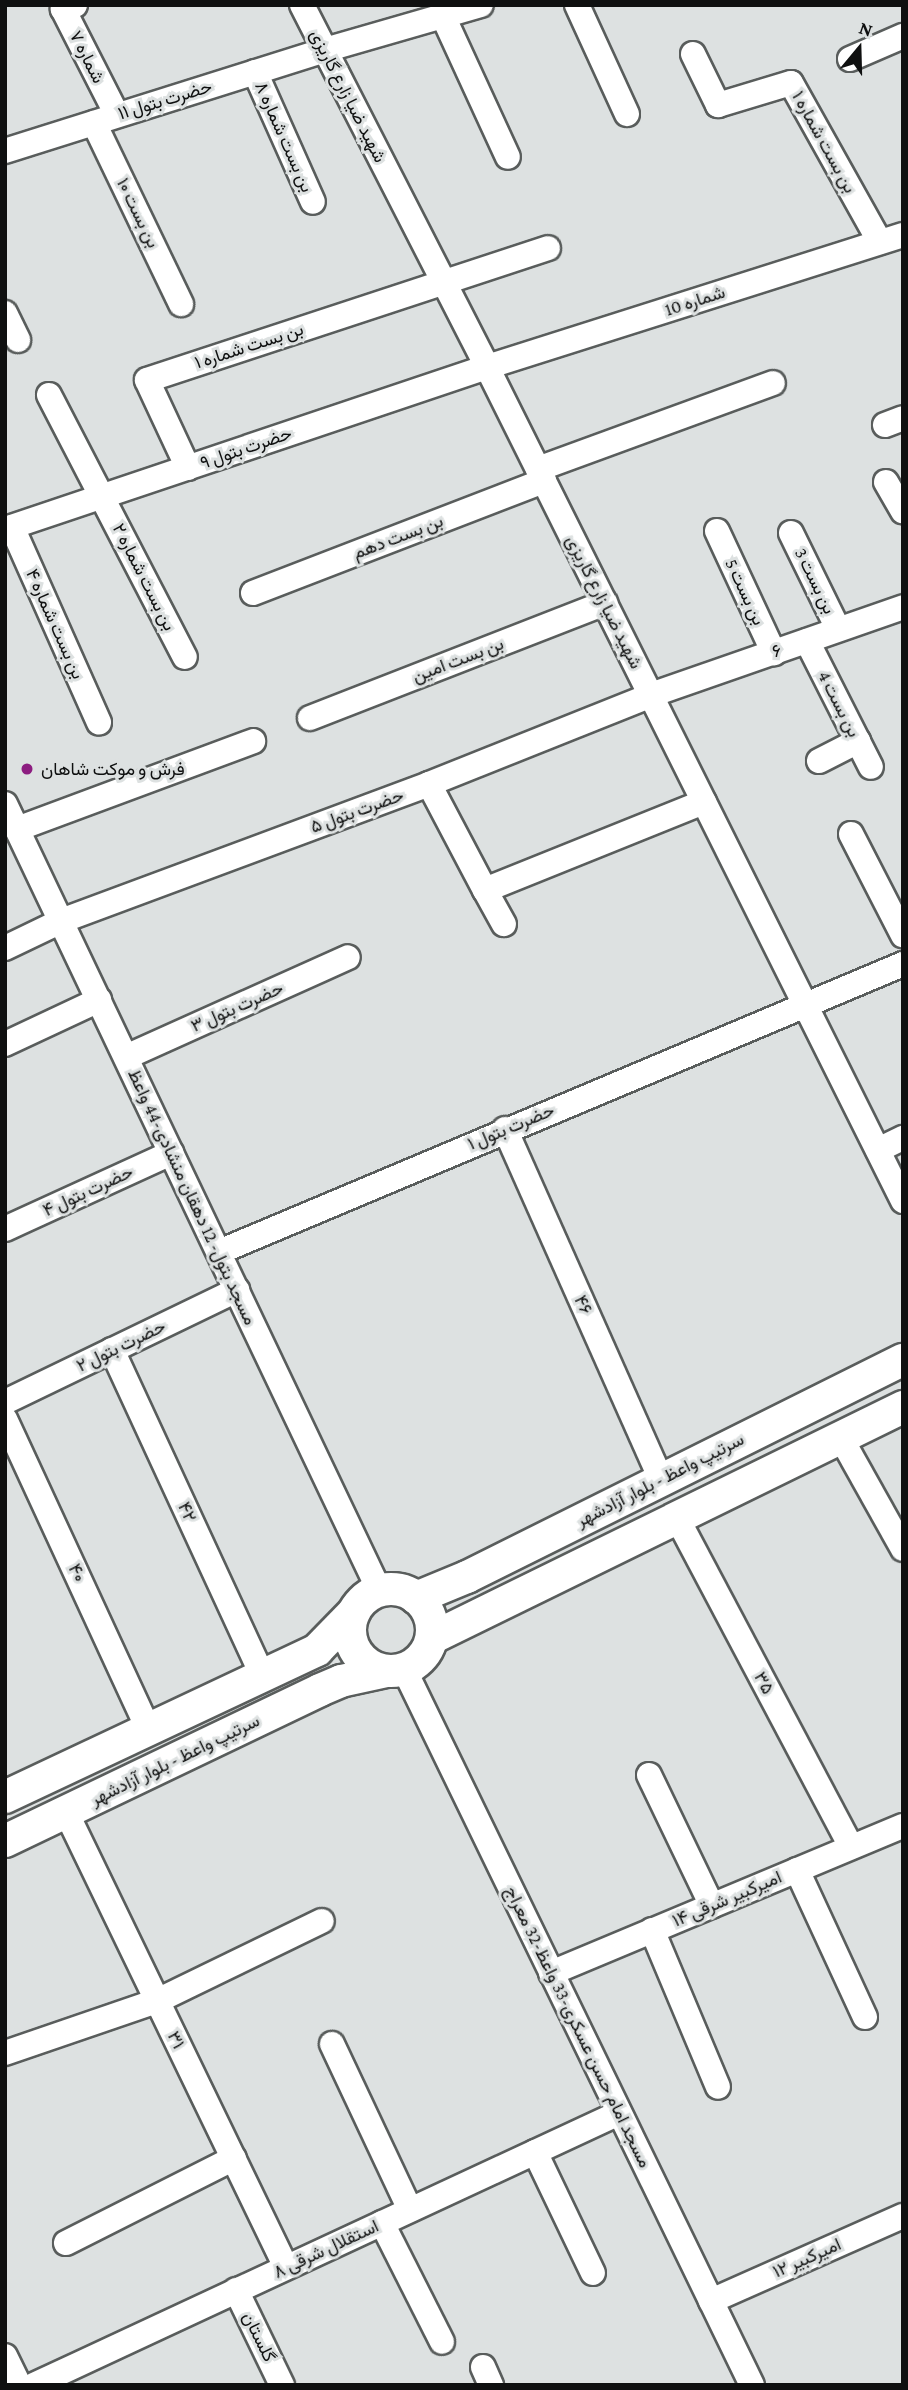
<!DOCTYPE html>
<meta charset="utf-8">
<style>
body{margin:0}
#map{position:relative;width:908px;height:2390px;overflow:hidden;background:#dde1e1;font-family:"Crimson Pro",Vazirmatn,serif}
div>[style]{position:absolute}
.roads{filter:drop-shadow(2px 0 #595d5c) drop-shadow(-2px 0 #595d5c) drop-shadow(0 2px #595d5c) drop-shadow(0 -2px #595d5c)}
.minor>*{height:24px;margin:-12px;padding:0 12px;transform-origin:12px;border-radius:12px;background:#fff}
.major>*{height:32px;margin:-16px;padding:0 16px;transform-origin:16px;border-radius:16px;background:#fff}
.major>.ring{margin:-16px;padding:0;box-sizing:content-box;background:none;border:32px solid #fff;border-radius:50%}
.dots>*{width:19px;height:19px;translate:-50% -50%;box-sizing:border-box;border:4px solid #dde1e1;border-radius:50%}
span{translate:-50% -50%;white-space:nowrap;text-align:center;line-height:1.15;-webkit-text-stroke:6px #dde1e1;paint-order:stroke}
.street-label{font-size:18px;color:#0f1010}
.poi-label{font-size:18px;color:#0f1010}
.left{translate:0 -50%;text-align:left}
.frame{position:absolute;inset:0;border:7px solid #0f1010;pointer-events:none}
.north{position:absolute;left:824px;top:14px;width:70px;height:70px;-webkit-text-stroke:5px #dde1e1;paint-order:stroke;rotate:19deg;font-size:19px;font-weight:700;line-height:28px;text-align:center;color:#0f1010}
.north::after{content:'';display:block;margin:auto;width:24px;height:32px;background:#0f1010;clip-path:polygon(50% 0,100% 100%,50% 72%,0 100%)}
</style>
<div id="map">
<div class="roads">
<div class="minor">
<i style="left:75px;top:5px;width:13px;rotate:162deg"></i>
<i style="left:63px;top:9px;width:119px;rotate:63deg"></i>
<i style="left:302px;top:5px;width:407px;rotate:62.9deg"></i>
<i style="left:487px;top:367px;width:932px;rotate:63.49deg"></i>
<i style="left:577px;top:5px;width:120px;rotate:65.4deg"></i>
<i style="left:443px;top:16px;width:155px;rotate:65.3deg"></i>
<i style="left:693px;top:54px;width:57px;rotate:63.9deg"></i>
<i style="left:718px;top:105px;width:76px;rotate:-16.8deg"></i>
<i style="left:791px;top:83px;width:182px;rotate:60.8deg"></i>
<i style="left:850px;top:59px;width:58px;rotate:-23.5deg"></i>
<i style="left:255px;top:72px;width:142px;rotate:66deg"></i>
<i style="left:94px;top:123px;width:201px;rotate:64.3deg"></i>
<i style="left:5px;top:151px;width:336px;rotate:-17.5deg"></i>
<i style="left:325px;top:50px;width:162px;rotate:-16.1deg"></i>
<i style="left:5px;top:313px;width:30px;rotate:64deg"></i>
<i style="left:49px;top:395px;width:295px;rotate:62.6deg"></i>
<i style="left:885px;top:425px;width:19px;rotate:-21deg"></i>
<i style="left:188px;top:468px;width:97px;rotate:-115deg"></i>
<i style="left:147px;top:380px;width:422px;rotate:-18.2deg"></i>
<i style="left:538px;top:469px;width:250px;rotate:-20.1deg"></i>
<i style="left:886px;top:482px;width:34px;rotate:60deg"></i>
<i style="left:12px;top:527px;width:214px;rotate:66deg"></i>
<i style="left:5px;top:529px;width:508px;rotate:-18.58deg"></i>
<i style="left:487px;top:367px;width:436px;rotate:-17.6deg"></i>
<i style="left:717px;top:531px;width:135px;rotate:65deg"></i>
<i style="left:791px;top:533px;width:107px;rotate:63.9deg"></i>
<i style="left:253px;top:593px;width:312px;rotate:-21.1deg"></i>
<i style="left:807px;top:641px;width:141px;rotate:63.1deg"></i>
<i style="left:310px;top:718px;width:317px;rotate:-21.3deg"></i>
<i style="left:819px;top:761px;width:44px;rotate:-27.1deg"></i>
<i style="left:429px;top:784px;width:120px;rotate:62.2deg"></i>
<i style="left:485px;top:890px;width:236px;rotate:-21.9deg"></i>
<i style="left:5px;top:804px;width:870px;rotate:64.55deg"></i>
<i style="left:17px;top:829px;width:252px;rotate:-20.4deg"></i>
<i style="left:851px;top:834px;width:114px;rotate:62.8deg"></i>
<i style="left:485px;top:890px;width:39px;rotate:61deg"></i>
<i style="left:5px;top:948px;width:62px;rotate:-25.7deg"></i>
<i style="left:61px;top:921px;width:393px;rotate:-20.4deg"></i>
<i style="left:429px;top:784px;width:239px;rotate:-21.8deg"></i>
<i style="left:651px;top:695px;width:267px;rotate:-19.2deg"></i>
<i style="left:5px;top:1044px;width:104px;rotate:-25.1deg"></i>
<i style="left:126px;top:1057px;width:243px;rotate:-24.2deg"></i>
<i style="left:505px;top:1129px;width:384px;rotate:66deg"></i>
<i style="left:878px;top:1150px;width:28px;rotate:-26deg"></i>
<i style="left:5px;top:1229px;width:183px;rotate:-24.6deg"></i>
<i style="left:219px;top:1252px;width:742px;rotate:-22.83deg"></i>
<i style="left:112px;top:1350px;width:357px;rotate:65.2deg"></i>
<i style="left:5px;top:1402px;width:258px;rotate:-25.8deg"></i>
<i style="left:5px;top:1419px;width:340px;rotate:65.2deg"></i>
<i style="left:841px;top:1438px;width:127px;rotate:60.8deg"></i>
<i style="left:677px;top:1518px;width:372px;rotate:62.1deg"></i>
<i style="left:404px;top:1669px;width:796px;rotate:64.08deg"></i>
<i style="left:649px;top:1775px;width:145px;rotate:64.3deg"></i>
<i style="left:66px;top:1812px;width:505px;rotate:64.2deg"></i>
<i style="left:797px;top:1870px;width:162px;rotate:65.2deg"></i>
<i style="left:652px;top:1930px;width:170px;rotate:67.2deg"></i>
<i style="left:551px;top:1973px;width:381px;rotate:-22.7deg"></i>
<i style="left:332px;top:2044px;width:183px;rotate:64.8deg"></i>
<i style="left:5px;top:2053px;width:161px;rotate:-18.9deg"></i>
<i style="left:157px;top:2001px;width:183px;rotate:-25.9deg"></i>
<i style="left:535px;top:2152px;width:134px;rotate:64.4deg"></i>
<i style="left:382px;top:2223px;width:133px;rotate:63.2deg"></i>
<i style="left:66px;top:2243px;width:188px;rotate:-26.8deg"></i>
<i style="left:236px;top:2290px;width:106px;rotate:64.2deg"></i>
<i style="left:711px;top:2301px;width:210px;rotate:-23.9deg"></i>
<i style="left:5px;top:2356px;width:32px;rotate:64deg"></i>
<i style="left:483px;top:2367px;width:20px;rotate:66deg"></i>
<i style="left:34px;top:2385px;width:645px;rotate:-24.94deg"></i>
</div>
<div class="major">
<i class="ring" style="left:350px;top:1589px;width:50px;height:50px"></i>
<i style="left:416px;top:1598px;width:55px;rotate:-22.4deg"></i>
<i style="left:467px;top:1577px;width:487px;rotate:-26.5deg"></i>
<i style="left:432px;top:1638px;width:525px;rotate:-26.13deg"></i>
<i style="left:5px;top:1797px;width:345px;rotate:-25.2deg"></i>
<i style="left:317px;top:1650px;width:53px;rotate:-45.8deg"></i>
<i style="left:5px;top:1841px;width:349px;rotate:-25.6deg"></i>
<i style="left:320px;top:1690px;width:23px;rotate:-23deg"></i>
<i style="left:341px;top:1681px;width:46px;rotate:-12.5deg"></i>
</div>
</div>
<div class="dots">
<i style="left:27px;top:769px;background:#8c1d80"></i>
</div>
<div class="street-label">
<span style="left:87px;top:57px;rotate:63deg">شماره ۷</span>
<span style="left:348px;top:96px;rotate:63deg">شهید ضیا زارع گاریزی</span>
<span style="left:165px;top:100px;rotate:-17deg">حضرت بتول ۱۱</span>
<span style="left:284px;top:137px;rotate:66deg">بن بست شماره ۸</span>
<span style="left:824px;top:142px;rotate:61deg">بن بست شماره ۱</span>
<span style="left:138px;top:213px;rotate:64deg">بن بست ۱۰</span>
<span style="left:695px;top:301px;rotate:-18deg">شماره 10</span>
<span style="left:249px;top:346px;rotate:-18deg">بن بست شماره ۱</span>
<span style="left:246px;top:448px;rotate:-19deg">حضرت بتول ۹</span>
<span style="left:398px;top:537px;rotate:-21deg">بن بست دهم</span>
<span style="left:144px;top:577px;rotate:63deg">بن بست شماره ۲</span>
<span style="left:815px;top:581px;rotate:64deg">بن بست 3</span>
<span style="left:745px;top:592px;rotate:65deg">بن بست 5</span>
<span style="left:604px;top:602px;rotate:63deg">شهید ضیا زارع گاریزی</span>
<span style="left:55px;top:624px;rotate:66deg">بن بست شماره ۴</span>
<span style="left:777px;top:651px;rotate:-20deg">۶</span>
<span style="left:458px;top:660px;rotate:-21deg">بن بست امین</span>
<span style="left:839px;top:704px;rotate:63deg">بن بست 4</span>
<span style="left:357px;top:811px;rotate:-20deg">حضرت بتول ۵</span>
<span style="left:237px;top:1007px;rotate:-24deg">حضرت بتول ۳</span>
<span style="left:511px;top:1127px;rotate:-23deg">حضرت بتول ۱</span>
<span style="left:88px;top:1191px;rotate:-25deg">حضرت بتول ۴</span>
<span style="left:192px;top:1197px;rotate:65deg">مسجد بتول- 12 دهقان منشادی-44 واعظ</span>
<span style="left:583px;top:1305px;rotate:66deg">۴۶</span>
<span style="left:121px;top:1346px;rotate:-26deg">حضرت بتول ۲</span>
<span style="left:660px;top:1480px;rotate:-27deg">سرتیپ واعظ - بلوار آزادشهر</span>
<span style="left:187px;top:1512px;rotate:65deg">۴۲</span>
<span style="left:77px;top:1573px;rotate:65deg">۴۰</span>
<span style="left:764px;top:1683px;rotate:62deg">۳۵</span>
<span style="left:175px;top:1760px;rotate:-26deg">سرتیپ واعظ - بلوار آزادشهر</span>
<span style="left:727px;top:1899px;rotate:-23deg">۱۴ امیرکبیر شرقی</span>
<span style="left:578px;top:2027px;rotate:64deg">مسجد امام حسن عسکری-33 واعظ-32 معراج</span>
<span style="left:176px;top:2040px;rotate:64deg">۳۱</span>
<span style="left:326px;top:2249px;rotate:-25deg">استقلال شرقی ۸</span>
<span style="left:807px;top:2258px;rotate:-24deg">امیرکبیر ۱۲</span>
<span style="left:259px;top:2337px;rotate:64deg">گلستان</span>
</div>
<div class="poi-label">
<span class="left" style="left:41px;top:769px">فرش و موکت شاهان</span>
</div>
<div class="frame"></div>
<div class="north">N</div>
</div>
